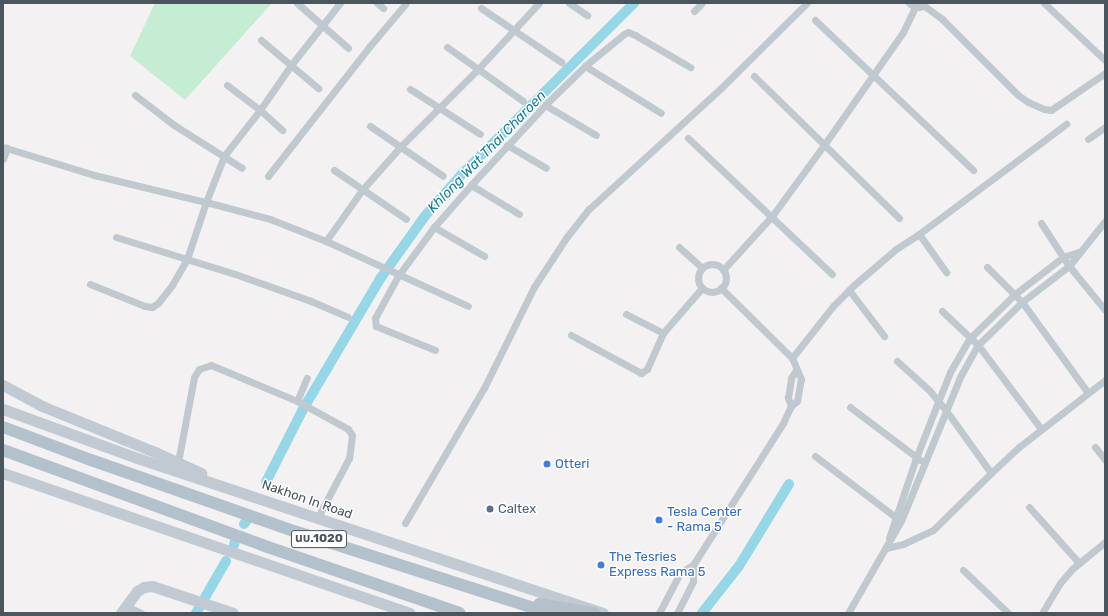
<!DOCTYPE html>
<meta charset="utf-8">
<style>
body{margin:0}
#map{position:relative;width:1108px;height:616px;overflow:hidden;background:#f3f1f1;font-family:Rubik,"Noto Sans Thai",sans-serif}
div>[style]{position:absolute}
.green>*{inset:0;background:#c4edd3}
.canal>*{height:10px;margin:-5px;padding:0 5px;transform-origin:5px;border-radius:5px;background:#95d7e6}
.street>*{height:7px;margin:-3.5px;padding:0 3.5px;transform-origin:3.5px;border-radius:3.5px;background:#c0c9cf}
.street>.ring{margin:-3.5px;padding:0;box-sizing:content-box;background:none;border:7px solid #c0c9cf;border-radius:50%}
.secondary>*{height:11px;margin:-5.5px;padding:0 5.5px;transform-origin:5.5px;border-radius:5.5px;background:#c1cad3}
.primary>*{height:12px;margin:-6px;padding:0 6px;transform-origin:6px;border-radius:6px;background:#b3c1cd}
.dots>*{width:11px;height:11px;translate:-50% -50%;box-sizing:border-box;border:2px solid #fff;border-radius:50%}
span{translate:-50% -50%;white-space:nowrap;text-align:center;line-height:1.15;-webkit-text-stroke:3px #fff;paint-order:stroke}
.shield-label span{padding:1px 3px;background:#fff;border:1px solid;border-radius:3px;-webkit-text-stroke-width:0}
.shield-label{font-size:12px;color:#4a555d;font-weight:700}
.shop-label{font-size:13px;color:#366cbe}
.left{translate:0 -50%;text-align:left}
.street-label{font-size:13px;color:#4a555d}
.service-label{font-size:13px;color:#4e5e75}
.water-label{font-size:14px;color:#177d94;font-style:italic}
.frame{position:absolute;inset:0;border:4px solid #4a555d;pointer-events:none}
</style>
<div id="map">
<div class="green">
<i style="clip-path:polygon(155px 3px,272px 3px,185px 100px,130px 56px)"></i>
</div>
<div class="canal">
<i style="left:266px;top:482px;width:80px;rotate:-63.1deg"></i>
<i style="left:302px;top:411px;width:153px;rotate:-59.4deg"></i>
<i style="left:380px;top:279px;width:77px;rotate:-54.5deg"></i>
<i style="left:425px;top:216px;width:55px;rotate:-48.7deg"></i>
<i style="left:461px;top:175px;width:244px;rotate:-44.8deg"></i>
<i style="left:244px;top:524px;width:5px;rotate:-53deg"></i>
<i style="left:234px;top:545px;width:4px;rotate:-76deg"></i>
<i style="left:196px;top:613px;width:60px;rotate:-60deg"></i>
<i style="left:702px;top:613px;width:60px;rotate:-51.8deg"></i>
<i style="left:739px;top:566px;width:96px;rotate:-58.6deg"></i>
</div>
<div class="street">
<i style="left:297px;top:3px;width:68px;rotate:41.4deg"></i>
<i style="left:377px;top:3px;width:8px;rotate:40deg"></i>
<i style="left:569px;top:3px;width:22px;rotate:34deg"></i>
<i style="left:909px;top:3px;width:7px;rotate:34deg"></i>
<i style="left:915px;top:7px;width:5px"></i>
<i style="left:1044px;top:3px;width:83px;rotate:43.1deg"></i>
<i style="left:923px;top:5px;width:24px;rotate:36deg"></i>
<i style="left:942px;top:19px;width:107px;rotate:45deg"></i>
<i style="left:1018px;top:95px;width:12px;rotate:35deg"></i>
<i style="left:1028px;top:102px;width:17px;rotate:24deg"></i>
<i style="left:1044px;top:109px;width:7px;rotate:8deg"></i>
<i style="left:1051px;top:110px;width:65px;rotate:-34.4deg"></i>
<i style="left:481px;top:8px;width:97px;rotate:34deg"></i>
<i style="left:694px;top:11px;width:11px;rotate:-45deg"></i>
<i style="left:815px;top:20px;width:218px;rotate:43.5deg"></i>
<i style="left:261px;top:40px;width:75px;rotate:40.1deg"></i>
<i style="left:447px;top:47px;width:93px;rotate:35.4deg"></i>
<i style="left:585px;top:66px;width:89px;rotate:31.7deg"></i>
<i style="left:754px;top:76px;width:203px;rotate:44.4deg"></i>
<i style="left:227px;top:85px;width:41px;rotate:37.1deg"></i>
<i style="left:260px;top:110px;width:30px;rotate:42deg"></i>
<i style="left:410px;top:89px;width:83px;rotate:32.7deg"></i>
<i style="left:135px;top:95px;width:49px;rotate:37.6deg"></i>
<i style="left:174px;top:125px;width:80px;rotate:32.3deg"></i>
<i style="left:545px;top:105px;width:59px;rotate:30.5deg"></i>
<i style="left:370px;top:126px;width:88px;rotate:34.4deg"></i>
<i style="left:688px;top:138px;width:198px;rotate:43.4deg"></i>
<i style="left:1088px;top:139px;width:21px;rotate:-35deg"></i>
<i style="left:507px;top:145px;width:45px;rotate:30.5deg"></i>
<i style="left:3px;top:147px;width:95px;rotate:17.1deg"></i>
<i style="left:94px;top:175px;width:115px;rotate:13.6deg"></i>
<i style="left:206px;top:202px;width:66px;rotate:14.9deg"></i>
<i style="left:270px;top:219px;width:60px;rotate:21.4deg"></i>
<i style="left:326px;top:241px;width:156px;rotate:24.6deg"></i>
<i style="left:3px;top:159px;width:12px;rotate:-70deg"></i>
<i style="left:334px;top:170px;width:87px;rotate:34.2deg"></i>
<i style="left:268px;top:176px;width:164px;rotate:-51.9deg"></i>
<i style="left:369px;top:47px;width:57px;rotate:-49.9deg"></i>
<i style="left:471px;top:185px;width:56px;rotate:31.1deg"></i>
<i style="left:1041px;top:223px;width:51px;rotate:56.9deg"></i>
<i style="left:1069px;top:266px;width:57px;rotate:50.7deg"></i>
<i style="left:434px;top:227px;width:58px;rotate:30.1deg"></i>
<i style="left:919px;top:234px;width:47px;rotate:54.6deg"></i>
<i style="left:116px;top:237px;width:125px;rotate:17.3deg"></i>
<i style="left:235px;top:274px;width:81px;rotate:19.6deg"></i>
<i style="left:311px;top:301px;width:40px;rotate:23.4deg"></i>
<i style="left:326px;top:241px;width:62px;rotate:-54.8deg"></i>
<i style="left:362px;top:190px;width:57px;rotate:-48.5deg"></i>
<i style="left:400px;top:147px;width:110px;rotate:-45deg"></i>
<i style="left:478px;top:69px;width:90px;rotate:-47.3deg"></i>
<i style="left:679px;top:247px;width:31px;rotate:42deg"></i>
<i class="ring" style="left:698px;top:264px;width:21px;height:21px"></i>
<i style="left:987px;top:267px;width:49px;rotate:45deg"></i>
<i style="left:1022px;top:302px;width:112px;rotate:54deg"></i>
<i style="left:723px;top:270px;width:73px;rotate:-47.8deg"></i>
<i style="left:772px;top:216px;width:88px;rotate:-53.8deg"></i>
<i style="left:824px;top:145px;width:138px;rotate:-55deg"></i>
<i style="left:903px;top:32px;width:28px;rotate:-64deg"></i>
<i style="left:90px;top:284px;width:59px;rotate:21.8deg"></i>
<i style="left:145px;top:306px;width:7px;rotate:8deg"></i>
<i style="left:152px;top:307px;width:7px;rotate:-34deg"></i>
<i style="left:158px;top:303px;width:23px;rotate:-52deg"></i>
<i style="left:172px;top:285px;width:30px;rotate:-60deg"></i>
<i style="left:187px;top:259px;width:60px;rotate:-71.6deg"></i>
<i style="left:206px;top:202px;width:49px;rotate:-68.6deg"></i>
<i style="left:224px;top:156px;width:58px;rotate:-52deg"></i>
<i style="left:260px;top:110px;width:55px;rotate:-55.4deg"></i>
<i style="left:291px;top:65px;width:79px;rotate:-51.7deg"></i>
<i style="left:849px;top:290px;width:58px;rotate:52.7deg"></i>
<i style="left:942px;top:311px;width:50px;rotate:43.4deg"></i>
<i style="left:978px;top:345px;width:105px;rotate:53.1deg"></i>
<i style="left:626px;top:314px;width:42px;rotate:27.2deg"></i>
<i style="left:571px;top:335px;width:80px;rotate:28.5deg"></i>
<i style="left:641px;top:373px;width:7px;rotate:-34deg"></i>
<i style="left:647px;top:369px;width:39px;rotate:-66deg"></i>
<i style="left:663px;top:333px;width:60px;rotate:-49.1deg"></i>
<i style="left:435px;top:350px;width:64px;rotate:-157.9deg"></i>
<i style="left:376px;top:326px;width:8px;rotate:-97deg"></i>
<i style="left:375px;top:318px;width:48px;rotate:-61.3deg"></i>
<i style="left:398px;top:276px;width:61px;rotate:-53.7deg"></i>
<i style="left:434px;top:227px;width:56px;rotate:-48.6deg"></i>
<i style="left:471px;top:185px;width:109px;rotate:-47.2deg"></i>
<i style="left:545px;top:105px;width:56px;rotate:-44.3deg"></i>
<i style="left:585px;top:66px;width:50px;rotate:-39.4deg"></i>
<i style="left:624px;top:34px;width:4px;rotate:-27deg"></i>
<i style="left:628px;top:32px;width:8px;rotate:23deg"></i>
<i style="left:635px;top:35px;width:64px;rotate:30.2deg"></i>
<i style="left:792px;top:358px;width:66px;rotate:-51.7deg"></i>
<i style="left:833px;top:306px;width:30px;rotate:-45deg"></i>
<i style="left:854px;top:285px;width:55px;rotate:-40.6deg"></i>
<i style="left:896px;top:249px;width:27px;rotate:-33deg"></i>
<i style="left:919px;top:234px;width:184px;rotate:-36.8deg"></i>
<i style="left:897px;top:361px;width:43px;rotate:42.2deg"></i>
<i style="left:929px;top:390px;width:25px;rotate:50deg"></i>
<i style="left:945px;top:409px;width:79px;rotate:54.3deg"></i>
<i style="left:297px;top:401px;width:58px;rotate:28.8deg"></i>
<i style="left:348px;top:429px;width:7px;rotate:56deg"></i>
<i style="left:352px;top:435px;width:23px;rotate:97deg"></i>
<i style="left:349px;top:458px;width:69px;rotate:117.7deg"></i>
<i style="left:791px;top:406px;width:9px;rotate:-111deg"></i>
<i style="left:788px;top:398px;width:20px;rotate:-81deg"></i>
<i style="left:791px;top:378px;width:9px;rotate:-58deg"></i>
<i style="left:850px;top:407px;width:88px;rotate:37.1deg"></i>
<i style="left:1095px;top:447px;width:16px;rotate:52deg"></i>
<i style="left:815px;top:456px;width:104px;rotate:37.2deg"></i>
<i style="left:178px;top:462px;width:86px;rotate:-79.3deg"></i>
<i style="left:194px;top:377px;width:9px;rotate:-58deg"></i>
<i style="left:199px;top:369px;width:13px;rotate:-18deg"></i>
<i style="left:211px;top:365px;width:93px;rotate:22.7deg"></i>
<i style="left:297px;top:401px;width:25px;rotate:-67deg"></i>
<i style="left:1029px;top:507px;width:75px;rotate:48.2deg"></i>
<i style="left:405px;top:523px;width:156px;rotate:-59.7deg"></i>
<i style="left:484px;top:388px;width:113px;rotate:-63.7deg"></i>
<i style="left:534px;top:287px;width:59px;rotate:-56.9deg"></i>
<i style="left:566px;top:238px;width:37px;rotate:-52deg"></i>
<i style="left:589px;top:209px;width:180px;rotate:-42.5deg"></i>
<i style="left:722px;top:87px;width:120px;rotate:-44.7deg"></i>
<i style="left:889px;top:538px;width:84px;rotate:-71.4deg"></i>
<i style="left:916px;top:458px;width:60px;rotate:-68.6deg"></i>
<i style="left:938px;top:402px;width:32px;rotate:-68deg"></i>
<i style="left:950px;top:372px;width:39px;rotate:-60deg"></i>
<i style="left:970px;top:338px;width:63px;rotate:-44.4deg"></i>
<i style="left:1015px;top:294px;width:61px;rotate:-37.6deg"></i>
<i style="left:1063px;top:257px;width:16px;rotate:-18deg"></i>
<i style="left:886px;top:548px;width:17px;rotate:-13deg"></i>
<i style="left:903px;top:544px;width:33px;rotate:-25deg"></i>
<i style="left:933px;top:530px;width:81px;rotate:-44.5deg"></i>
<i style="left:991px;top:473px;width:38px;rotate:-43deg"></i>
<i style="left:1019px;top:447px;width:109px;rotate:-37.9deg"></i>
<i style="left:963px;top:570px;width:62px;rotate:43.7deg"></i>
<i style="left:126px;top:606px;width:17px;rotate:25deg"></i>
<i style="left:659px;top:613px;width:45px;rotate:-62.3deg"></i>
<i style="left:680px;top:573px;width:15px;rotate:-32deg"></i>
<i style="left:693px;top:565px;width:168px;rotate:-57.6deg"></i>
<i style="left:783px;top:423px;width:19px;rotate:-65deg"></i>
<i style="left:791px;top:406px;width:8px;rotate:-40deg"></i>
<i style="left:797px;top:401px;width:22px;rotate:-80deg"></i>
<i style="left:801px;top:379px;width:23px;rotate:-113deg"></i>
<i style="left:792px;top:358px;width:100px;rotate:-135.4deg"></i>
<i style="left:677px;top:613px;width:36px;rotate:-63deg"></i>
<i style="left:693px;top:581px;width:16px;rotate:-90deg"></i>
<i style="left:848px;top:613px;width:106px;rotate:-60.1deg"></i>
<i style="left:901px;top:521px;width:156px;rotate:-67.7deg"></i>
<i style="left:960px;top:377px;width:37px;rotate:-61deg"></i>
<i style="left:978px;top:345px;width:62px;rotate:-44.3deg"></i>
<i style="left:1022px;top:302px;width:59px;rotate:-37.5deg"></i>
<i style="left:1069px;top:266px;width:58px;rotate:-51.3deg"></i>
<i style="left:1042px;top:613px;width:35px;rotate:-59deg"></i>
<i style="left:1060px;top:583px;width:18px;rotate:-49deg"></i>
<i style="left:1072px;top:569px;width:43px;rotate:-39.3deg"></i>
</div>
<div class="secondary">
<i style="left:3px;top:385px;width:44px;rotate:28.3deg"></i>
<i style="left:42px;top:406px;width:122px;rotate:22.2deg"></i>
<i style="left:155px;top:452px;width:51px;rotate:24.5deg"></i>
<i style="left:3px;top:409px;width:143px;rotate:20.1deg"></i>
<i style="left:137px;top:458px;width:491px;rotate:18.4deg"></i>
<i style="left:3px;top:473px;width:430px;rotate:19deg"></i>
<i style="left:121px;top:613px;width:27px;rotate:-54deg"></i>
<i style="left:137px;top:591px;width:8px;rotate:-30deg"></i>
<i style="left:144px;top:587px;width:8px;rotate:-7deg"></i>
<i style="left:152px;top:586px;width:85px;rotate:18.4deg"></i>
</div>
<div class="primary">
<i style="left:3px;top:427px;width:94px;rotate:20.6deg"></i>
<i style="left:91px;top:460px;width:215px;rotate:19.3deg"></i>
<i style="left:294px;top:531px;width:268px;rotate:17.8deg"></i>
<i style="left:3px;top:450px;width:276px;rotate:20.1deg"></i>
<i style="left:262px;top:545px;width:209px;rotate:19deg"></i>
<i style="left:539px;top:604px;width:56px;rotate:9.3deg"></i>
</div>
<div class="dots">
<i style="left:547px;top:464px;background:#3f7fe0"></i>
<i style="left:490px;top:509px;background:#5c6f8a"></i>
<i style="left:659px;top:520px;background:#3f7fe0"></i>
<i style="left:601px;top:565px;background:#3f7fe0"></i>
</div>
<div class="shield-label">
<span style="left:319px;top:539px">นบ.1020</span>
</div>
<div class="shop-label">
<span class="left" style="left:555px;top:464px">Otteri</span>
<span class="left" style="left:667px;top:520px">Tesla Center<br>- Rama 5</span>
<span class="left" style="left:609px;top:565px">The Tesries<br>Express Rama 5</span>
</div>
<div class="street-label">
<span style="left:307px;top:500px;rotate:19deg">Nakhon In Road</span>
</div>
<div class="service-label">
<span class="left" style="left:498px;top:509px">Caltex</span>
</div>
<div class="water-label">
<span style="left:487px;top:152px;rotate:-46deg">Khlong Wat Thai Charoen</span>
</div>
<div class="frame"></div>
</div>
